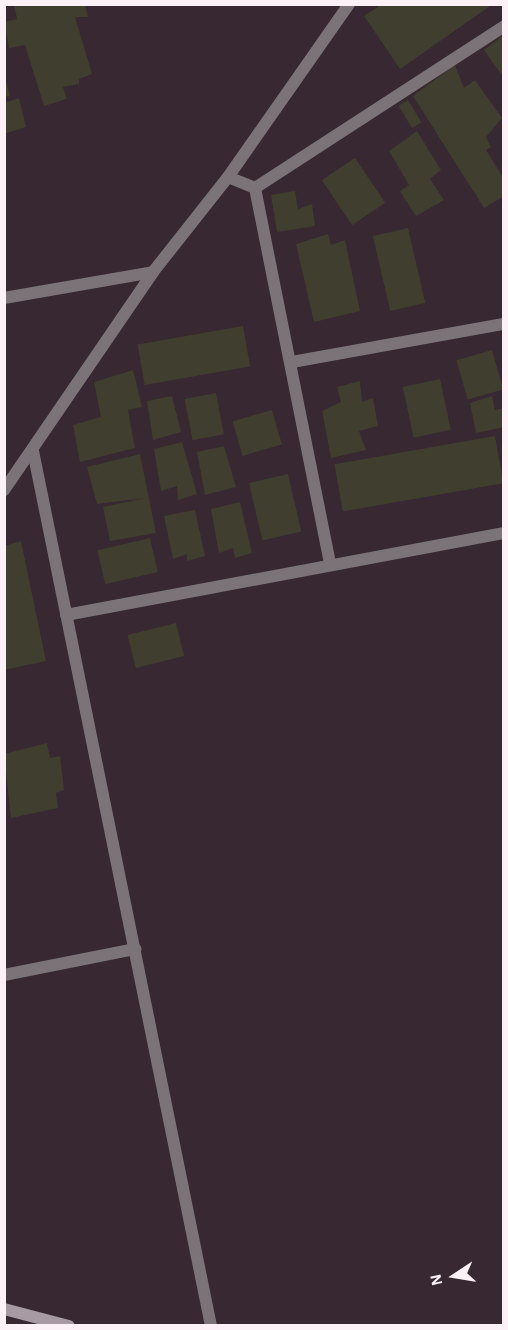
<!DOCTYPE html>
<style>
body{margin:0}
#map{position:relative;width:508px;height:1330px;overflow:hidden;background:#372831;font-family:"Alegreya Sans",sans-serif}
div>[style]{position:absolute}
.building>*{inset:0;background:#403e2e;transform-origin:0 0}
.minor>*{height:12px;margin:-6px;padding:0 6px;transform-origin:6px;border-radius:6px;background:#7b7378}
.secondary>*{height:12px;margin:-6px;padding:0 6px;transform-origin:6px;border-radius:6px;background:#a79aa2}
span{translate:-50% -50%;white-space:nowrap;text-align:center;line-height:1.15;-webkit-text-stroke:4.5px #372831;paint-order:stroke}
.frame{position:absolute;inset:0;border:6px solid #fbf1f7;pointer-events:none}
.north{position:absolute;left:424px;top:1246px;width:60px;height:60px;-webkit-text-stroke:4px #372831;paint-order:stroke;rotate:258deg;font-size:16px;font-weight:700;line-height:24px;text-align:center;color:#fbf1f7}
.north::after{content:'';display:block;margin:auto;width:21px;height:27px;background:#fbf1f7;clip-path:polygon(50% 0,100% 100%,50% 72%,0 100%)}
</style>
<div id="map">
<div class="building">
<i style="clip-path:polygon(14px 4px,85px 4px,88px 17px,75px 17px,92px 74px,79px 79px,79px 84px,63px 87px,67px 99px,44px 106px,25px 45px,9px 48px,4px 22px,17px 19px)"></i>
<i style="clip-path:polygon(382px 4px,493px 4px,400px 69px,364px 16px)"></i>
<i style="clip-path:polygon(504px 35px,504px 78px,484px 50px)"></i>
<i style="clip-path:polygon(455px 65px,464px 88px,475px 80px,502px 118px,486px 137px,491px 147px,486px 150px,504px 179px,504px 196px,484px 208px,413px 96px)"></i>
<i style="clip-path:polygon(4px 74px,10px 96px,4px 97px)"></i>
<i style="clip-path:polygon(19px 98px,26px 127px,4px 134px,4px 103px)"></i>
<i style="left:408px;top:100px;width:26px;height:11px;rotate:59deg"></i>
<i style="clip-path:polygon(417px 131px,441px 170px,430px 179px,444px 200px,416px 216px,400px 191px,409px 185px,389px 151px)"></i>
<i style="left:355px;top:158px;width:54px;height:40px;rotate:56deg"></i>
<i style="clip-path:polygon(295px 191px,298px 209px,312px 204px,315px 226px,277px 232px,271px 195px)"></i>
<i style="left:408px;top:228px;width:77px;height:36px;rotate:77deg"></i>
<i style="clip-path:polygon(328px 234px,331px 245px,345px 240px,360px 311px,314px 322px,296px 244px)"></i>
<i style="left:243px;top:326px;width:41px;height:107px;rotate:80deg"></i>
<i style="left:492px;top:350px;width:41px;height:37px;rotate:74deg"></i>
<i style="clip-path:polygon(133px 370px,142px 407px,128px 410px,135px 448px,80px 462px,73px 425px,101px 417px,94px 382px)"></i>
<i style="left:440px;top:379px;width:52px;height:38px;rotate:78deg"></i>
<i style="clip-path:polygon(360px 381px,362px 402px,373px 398px,378px 426px,359px 431px,366px 450px,331px 458px,322px 411px,341px 402px,337px 387px)"></i>
<i style="left:216px;top:393px;width:42px;height:32px;rotate:79deg"></i>
<i style="clip-path:polygon(172px 396px,181px 432px,153px 440px,147px 401px)"></i>
<i style="clip-path:polygon(492px 396px,495px 410px,504px 408px,504px 427px,476px 433px,470px 403px)"></i>
<i style="left:272px;top:410px;width:36px;height:41px;rotate:74deg"></i>
<i style="left:495px;top:436px;width:48px;height:163px;rotate:80deg"></i>
<i style="clip-path:polygon(182px 442px,197px 494px,178px 500px,177px 486px,161px 491px,154px 449px)"></i>
<i style="clip-path:polygon(224px 446px,236px 487px,205px 495px,197px 452px)"></i>
<i style="clip-path:polygon(140px 454px,156px 533px,110px 541px,103px 507px,145px 498px,97px 504px,87px 467px)"></i>
<i style="left:288px;top:474px;width:59px;height:40px;rotate:77deg"></i>
<i style="clip-path:polygon(240px 502px,252px 553px,235px 558px,233px 548px,219px 553px,211px 509px)"></i>
<i style="clip-path:polygon(195px 510px,205px 556px,187px 561px,187px 554px,173px 559px,164px 516px)"></i>
<i style="left:150px;top:538px;width:35px;height:54px;rotate:77deg"></i>
<i style="clip-path:polygon(21px 541px,46px 661px,4px 670px,4px 546px)"></i>
<i style="left:176px;top:623px;width:34px;height:50px;rotate:76deg"></i>
<i style="clip-path:polygon(47px 743px,50px 758px,60px 756px,64px 790px,56px 793px,58px 808px,11px 818px,4px 754px)"></i>
</div>
<div class="minor">
<i style="left:228px;top:177px;width:29px;rotate:22deg"></i>
<i style="left:255px;top:188px;width:384px;rotate:78.7deg"></i>
<i style="left:255px;top:188px;width:297px;rotate:-33deg"></i>
<i style="left:4px;top:298px;width:151px;rotate:-9.9deg"></i>
<i style="left:292px;top:362px;width:215px;rotate:-10.2deg"></i>
<i style="left:33px;top:451px;width:893px;rotate:78.5deg"></i>
<i style="left:4px;top:490px;width:264px;rotate:-55.6deg"></i>
<i style="left:153px;top:272px;width:121px;rotate:-51.7deg"></i>
<i style="left:228px;top:177px;width:211px;rotate:-55deg"></i>
<i style="left:66px;top:615px;width:446px;rotate:-10.6deg"></i>
<i style="left:4px;top:975px;width:134px;rotate:-11.2deg"></i>
</div>
<div class="secondary">
<i style="left:4px;top:1309px;width:67px;rotate:14.7deg"></i>
</div>
<div class="frame"></div>
<div class="north">N</div>
</div>
